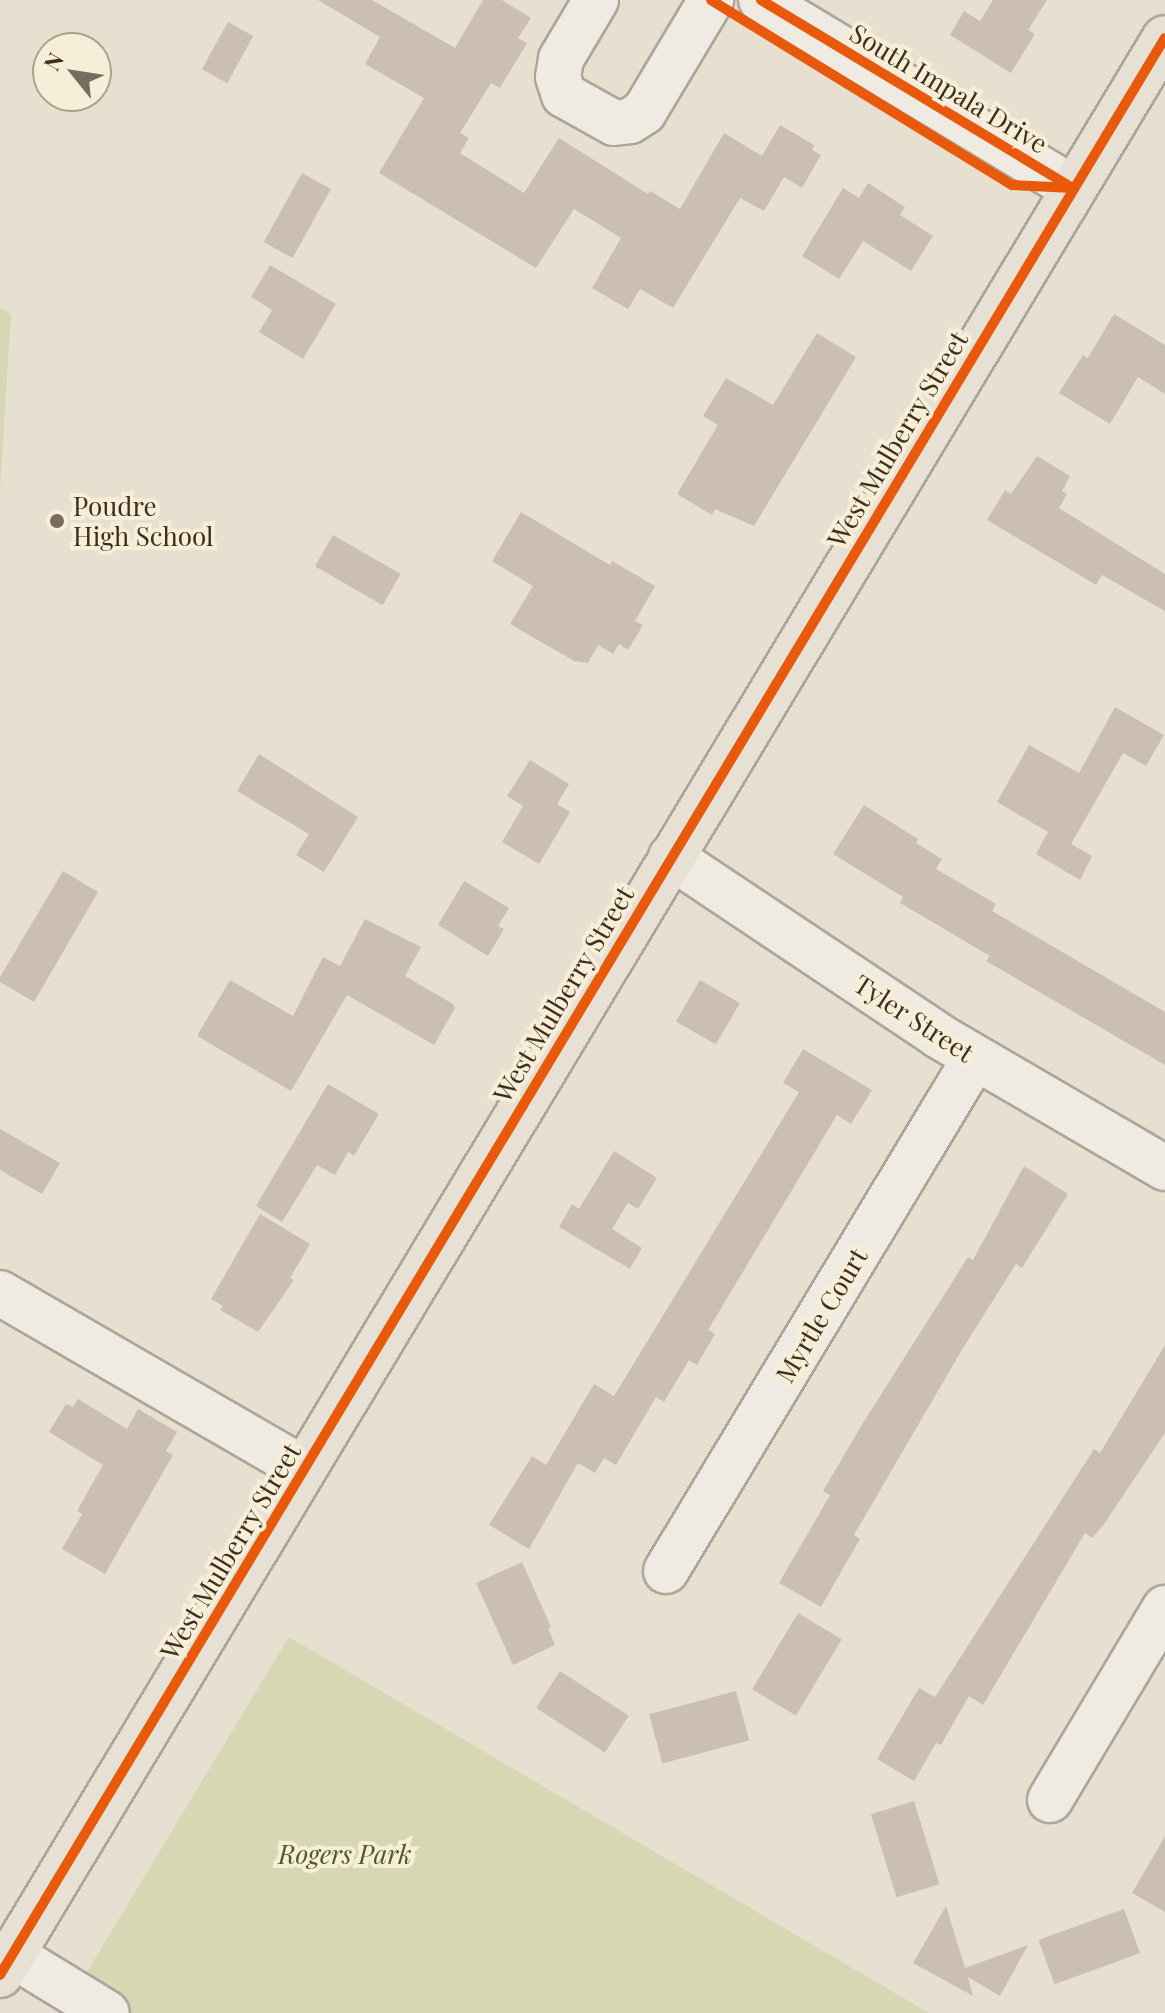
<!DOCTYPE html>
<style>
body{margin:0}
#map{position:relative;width:1165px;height:2013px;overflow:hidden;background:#e7e0d1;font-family:"Playfair Display",serif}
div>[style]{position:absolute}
.green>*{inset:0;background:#d6d7b3}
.building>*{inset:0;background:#cbbfb2;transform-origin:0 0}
.roads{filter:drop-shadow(2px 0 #ada599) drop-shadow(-2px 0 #ada599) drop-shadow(0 2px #ada599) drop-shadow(0 -2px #ada599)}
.minor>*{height:44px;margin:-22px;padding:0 22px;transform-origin:22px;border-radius:22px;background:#efebe3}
.major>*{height:44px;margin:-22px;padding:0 22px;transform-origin:22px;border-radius:22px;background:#e6e1d4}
.cycleway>*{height:10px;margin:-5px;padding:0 5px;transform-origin:5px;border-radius:5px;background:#e8590c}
.dots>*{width:22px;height:22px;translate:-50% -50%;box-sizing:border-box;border:4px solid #f7eed8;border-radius:50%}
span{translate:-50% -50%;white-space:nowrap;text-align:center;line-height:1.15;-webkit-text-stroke:8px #f7eed8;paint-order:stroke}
.street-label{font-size:26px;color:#3d2e20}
.poi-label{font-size:26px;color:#3d2e20}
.left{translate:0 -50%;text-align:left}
.park-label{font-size:26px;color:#4d5a26;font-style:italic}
.north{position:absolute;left:32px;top:32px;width:80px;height:80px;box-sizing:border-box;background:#f7eed8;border:2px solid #ada18e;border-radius:50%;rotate:300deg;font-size:22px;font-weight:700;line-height:32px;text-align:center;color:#3d2e20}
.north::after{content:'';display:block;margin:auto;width:28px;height:36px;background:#786c5e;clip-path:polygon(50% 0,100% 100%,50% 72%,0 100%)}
</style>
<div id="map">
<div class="green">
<i style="clip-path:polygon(0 308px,11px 314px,0 491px)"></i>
<i style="clip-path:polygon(289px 1637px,929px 2013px,62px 2013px)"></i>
</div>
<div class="building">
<i style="clip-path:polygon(318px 0,372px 0,455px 48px,483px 0,502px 0,531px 18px,518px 38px,527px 43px,500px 88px,491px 83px,460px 133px,469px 138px,460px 153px,524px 193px,559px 138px,648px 194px,650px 191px,680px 209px,724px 133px,762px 156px,780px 125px,814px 145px,812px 150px,821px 155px,802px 188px,784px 177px,764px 211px,740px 198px,673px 308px,640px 289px,628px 309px,592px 288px,621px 238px,574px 209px,536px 268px,379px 173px,424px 98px,365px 64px,380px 37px)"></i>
<i style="clip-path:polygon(993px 0,1047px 0,1028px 30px,1035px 34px,1011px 73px,950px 35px,964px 11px,980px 21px)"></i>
<i style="left:228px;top:22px;width:29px;height:54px;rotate:29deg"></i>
<i style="left:302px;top:173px;width:33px;height:79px;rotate:29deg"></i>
<i style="clip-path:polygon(868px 183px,905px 207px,900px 215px,933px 236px,911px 271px,863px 241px,839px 279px,802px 256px,843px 188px,859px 198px)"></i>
<i style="clip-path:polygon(270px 265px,336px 304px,303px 359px,259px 332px,272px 310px,251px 297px)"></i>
<i style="clip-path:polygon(1114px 314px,1165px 345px,1165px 394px,1138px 377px,1110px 424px,1059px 393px,1083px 355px,1088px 358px)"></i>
<i style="clip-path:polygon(817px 333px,856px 357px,754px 526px,715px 509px,712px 515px,677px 494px,718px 425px,703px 416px,726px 378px,773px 405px)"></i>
<i style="clip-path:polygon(1037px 456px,1070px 476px,1062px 491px,1067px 494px,1059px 508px,1165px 574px,1165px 611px,1102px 575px,1096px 585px,987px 520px,1005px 490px,1011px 494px)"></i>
<i style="clip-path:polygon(521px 512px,610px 565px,612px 561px,655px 586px,635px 621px,643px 625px,628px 650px,619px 644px,613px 654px,598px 645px,588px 663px,574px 661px,510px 624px,533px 586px,492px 561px)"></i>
<i style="left:333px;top:535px;width:78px;height:36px;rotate:30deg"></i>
<i style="clip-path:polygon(1115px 707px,1164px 735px,1146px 766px,1123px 753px,1071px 844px,1092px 856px,1080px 880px,1036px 854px,1048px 832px,997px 802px,1029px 745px,1079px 773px)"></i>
<i style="clip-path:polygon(259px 754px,358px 817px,324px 872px,296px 855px,309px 834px,237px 791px)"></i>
<i style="clip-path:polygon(530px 760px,569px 784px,557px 804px,570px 812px,539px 864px,502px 842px,523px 806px,507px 796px)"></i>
<i style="clip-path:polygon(864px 805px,918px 839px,916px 843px,942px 859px,936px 869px,996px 904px,992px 911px,1165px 1012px,1165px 1065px,986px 961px,990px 956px,900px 903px,903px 897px,833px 854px)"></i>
<i style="clip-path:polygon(63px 871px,98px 892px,34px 1002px,0 982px,0 977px)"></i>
<i style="clip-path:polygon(464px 881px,509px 908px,498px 926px,504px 929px,488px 956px,438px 925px)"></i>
<i style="clip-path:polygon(365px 919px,421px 947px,405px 976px,453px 1004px,455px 1008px,434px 1045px,347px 995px,291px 1091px,197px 1036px,230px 980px,293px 1016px,323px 957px,340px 966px)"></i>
<i style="left:700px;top:980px;width:46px;height:48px;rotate:30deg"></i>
<i style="clip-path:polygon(803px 1049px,872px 1090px,851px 1124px,837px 1115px,708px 1330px,715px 1334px,697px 1365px,689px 1360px,664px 1402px,656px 1397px,616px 1465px,604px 1458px,595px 1473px,578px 1463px,529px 1549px,489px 1525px,532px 1456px,546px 1465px,594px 1384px,614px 1396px,799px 1092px,783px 1083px)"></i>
<i style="clip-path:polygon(328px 1084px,379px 1114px,354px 1156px,348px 1152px,335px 1175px,317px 1165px,282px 1222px,256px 1206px)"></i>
<i style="clip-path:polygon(0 1129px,60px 1163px,42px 1194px,0 1170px)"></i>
<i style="clip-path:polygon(614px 1151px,657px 1178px,638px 1209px,628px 1203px,612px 1229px,642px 1248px,630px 1269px,559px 1227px,572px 1204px,579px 1209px)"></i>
<i style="clip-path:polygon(1024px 1166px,1068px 1194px,1022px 1268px,1016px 1264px,963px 1348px,854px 1535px,860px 1539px,821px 1607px,779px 1583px,830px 1495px,823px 1491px,863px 1423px,968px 1257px,973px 1260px)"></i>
<i style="clip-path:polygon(260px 1214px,310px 1244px,290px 1278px,294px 1280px,258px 1332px,220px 1310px,223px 1306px,211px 1299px)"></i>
<i style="clip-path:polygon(1165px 1345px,1165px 1433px,1104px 1524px,1092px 1538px,1085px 1533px,983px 1705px,969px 1696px,941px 1745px,936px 1743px,914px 1781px,877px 1759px,919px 1688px,935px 1697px,1094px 1449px,1100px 1453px)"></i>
<i style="clip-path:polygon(78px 1399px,127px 1429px,138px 1409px,177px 1432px,166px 1451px,173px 1455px,105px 1574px,62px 1549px,82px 1514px,77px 1511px,103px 1465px,49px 1432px,66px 1404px,73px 1407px)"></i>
<i style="clip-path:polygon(522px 1562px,551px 1627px,548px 1628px,555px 1645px,513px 1665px,476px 1583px)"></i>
<i style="left:798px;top:1613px;width:51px;height:89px;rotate:31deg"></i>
<i style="left:560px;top:1671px;width:82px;height:44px;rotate:33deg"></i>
<i style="left:736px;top:1691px;width:51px;height:90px;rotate:75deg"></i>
<i style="left:914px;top:1801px;width:87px;height:45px;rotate:73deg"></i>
<i style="clip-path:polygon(1165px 1836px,1165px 1912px,1132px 1893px)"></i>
<i style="clip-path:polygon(946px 1906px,965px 1968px,1028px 1945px,1000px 1996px,968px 1977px,973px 1996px,913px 1963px)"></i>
<i style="left:1124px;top:1909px;width:47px;height:91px;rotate:70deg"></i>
</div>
<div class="roads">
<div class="minor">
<i style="left:596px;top:0;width:69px;rotate:120.7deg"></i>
<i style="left:561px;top:59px;width:18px;rotate:99deg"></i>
<i style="left:558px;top:77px;width:19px;rotate:72deg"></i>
<i style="left:564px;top:95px;width:57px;rotate:29.2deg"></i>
<i style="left:614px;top:123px;width:16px;rotate:-7deg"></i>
<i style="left:630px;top:121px;width:17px;rotate:-33deg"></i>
<i style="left:644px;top:112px;width:131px;rotate:-59.1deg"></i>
<i style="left:761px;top:0;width:364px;rotate:31.1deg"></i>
<i style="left:671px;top:857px;width:322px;rotate:33.7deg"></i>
<i style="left:939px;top:1036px;width:262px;rotate:30.3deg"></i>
<i style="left:0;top:1293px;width:351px;rotate:30.1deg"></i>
<i style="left:666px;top:1571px;width:599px;rotate:-58.94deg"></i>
<i style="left:1050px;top:1800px;width:224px;rotate:-59.1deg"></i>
<i style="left:12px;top:1955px;width:111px;rotate:31.4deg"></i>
</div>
<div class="major">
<i style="left:0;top:1975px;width:2260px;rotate:-58.98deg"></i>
</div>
</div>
<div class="cycleway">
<i style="left:711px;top:0;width:353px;rotate:31.6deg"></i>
<i style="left:1012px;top:185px;width:61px;rotate:2.8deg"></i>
<i style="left:761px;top:0;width:360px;rotate:31.1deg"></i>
<i style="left:0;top:1975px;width:2260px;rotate:-58.98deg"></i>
</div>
<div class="dots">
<i style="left:57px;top:521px;background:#786c5e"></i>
</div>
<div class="street-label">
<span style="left:949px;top:88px;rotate:31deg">South Impala Drive</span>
<span style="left:897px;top:439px;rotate:-59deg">West Mulberry Street</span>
<span style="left:563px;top:994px;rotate:-59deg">West Mulberry Street</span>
<span style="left:914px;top:1018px;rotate:33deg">Tyler Street</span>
<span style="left:821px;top:1315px;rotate:-59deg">Myrtle Court</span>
<span style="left:230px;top:1551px;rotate:-59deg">West Mulberry Street</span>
</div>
<div class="poi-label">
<span class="left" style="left:73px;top:521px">Poudre<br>High School</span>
</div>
<div class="park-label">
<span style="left:345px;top:1854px">Rogers Park</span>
</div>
<div class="north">N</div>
</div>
